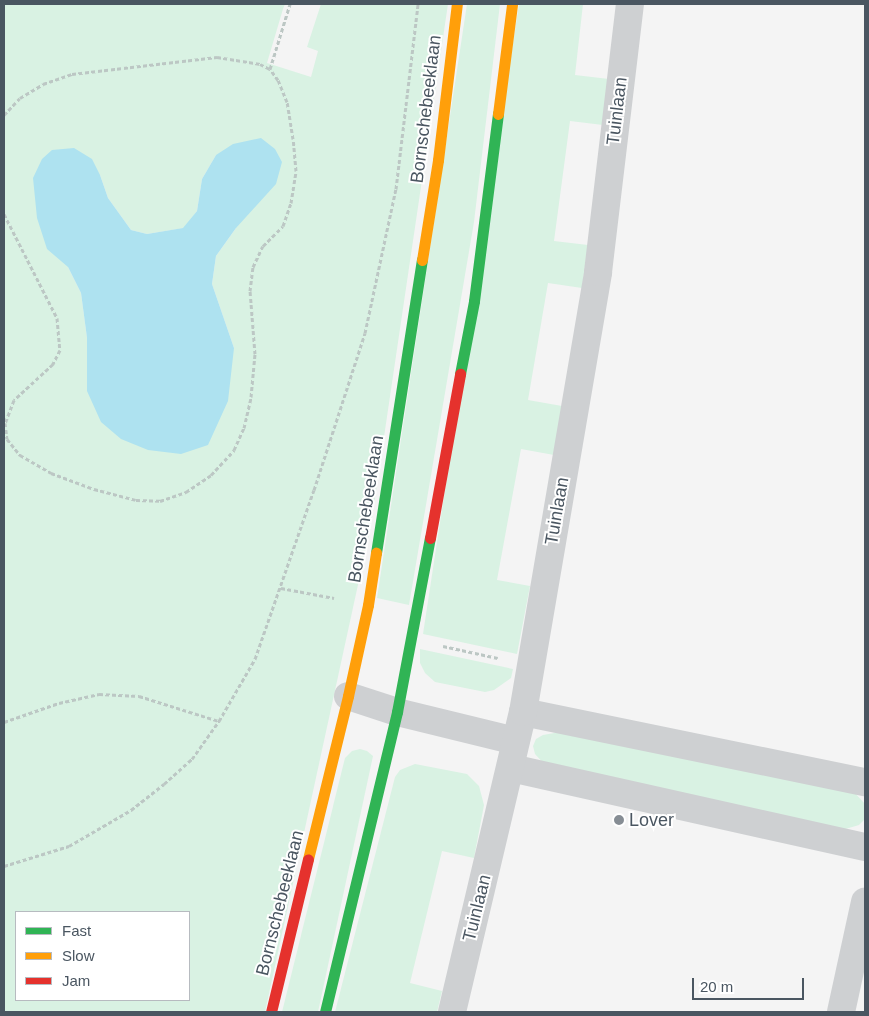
<!DOCTYPE html>
<style>
body{margin:0}
#map{position:relative;width:869px;height:1016px;overflow:hidden;background:#f4f4f4;font-family:Arial,sans-serif}
div>[style]{position:absolute}
.green>*{inset:0;background:#d9f2e3}
.water>*{inset:0;background:#aee2f0}
.path>*{height:3px;margin-top:-1.5px;transform-origin:0;background:repeating-linear-gradient(90deg,#bcc7c4 0 4px,transparent 0 6.5px)}
.street>*{height:28px;margin:-14px;padding:0 14px;transform-origin:14px;border-radius:14px;background:#ced0d2}
.fast>*{height:11px;margin:-5.5px;padding:0 5.5px;transform-origin:5.5px;border-radius:5.5px;background:#30b455}
.slow>*{height:11px;margin:-5.5px;padding:0 5.5px;transform-origin:5.5px;border-radius:5.5px;background:#ff9f0a}
.jam>*{height:11px;margin:-5.5px;padding:0 5.5px;transform-origin:5.5px;border-radius:5.5px;background:#e5322d}
.dots>*{width:14px;height:14px;translate:-50% -50%;box-sizing:border-box;border:2px solid #fff;border-radius:50%}
span{translate:-50% -50%;white-space:nowrap;text-align:center;line-height:1.15;-webkit-text-stroke:4px #fff;paint-order:stroke}
.street-label{font-size:18px;color:#4a5661}
.poi-label{font-size:18px;color:#4a5661}
.left{translate:0 -50%;text-align:left}
.frame{position:absolute;inset:0;border:5px solid #4a5661;pointer-events:none}
.legend{position:absolute;left:15px;top:911px;width:175px;height:90px;box-sizing:border-box;background:#fff;border:1px solid #b7bbc0;margin:0;padding:6px 9px;list-style:none;font-size:15px;color:#4a5661}
.legend li{display:flex;align-items:center;gap:10px;height:25px}
.legend b{width:25px;border:1px solid #b7bbc0}
.scale{position:absolute;left:692px;top:978px;width:112px;height:22px;box-sizing:border-box;border:2px solid #4a5661;border-top:0;padding-left:6px;font-size:15px;line-height:18px;white-space:nowrap;color:#4a5661;-webkit-text-stroke:4px #fff;paint-order:stroke}
</style>
<div id="map">
<div class="green">
<i style="clip-path:polygon(evenodd,4px 4px,285px 4px,283px 9px,267px 63px,311px 77px,318px 51px,307px 47px,321px 4px,448px 4px,371px 525px,265px 1012px,4px 1012px,4px 4px,216px 155px,236px 228px,216px 256px,212px 284px,234px 348px,87px 391px,87px 338px,81px 293px,68px 267px,100px 175px,108px 198px,131px 230px,147px 234px,184px 228px,197px 211px,202px 179px,216px 155px,4px 4px,16px 912px,189px 912px,189px 1000px,16px 1000px,16px 912px)"></i>
<i style="clip-path:polygon(467px 4px,500px 4px,474px 222px,409px 605px,377px 598px)"></i>
<i style="clip-path:polygon(519px 4px,583px 4px,575px 75px,609px 79px,603px 125px,570px 121px,554px 241px,588px 245px,582px 288px,548px 283px,528px 400px,562px 406px,554px 455px,521px 449px,497px 580px,530px 586px,517px 654px,423px 634px)"></i>
<i style="clip-path:polygon(420px 649px,513px 669px,511px 678px,494px 690px,485px 692px,435px 682px,425px 673px,420px 663px)"></i>
<i style="clip-path:polygon(560px 732px,854px 792px,865px 804px,865px 819px,859px 825px,842px 830px,546px 766px,535px 754px,533px 746px,536px 739px,543px 735px)"></i>
<i style="clip-path:polygon(360px 749px,367px 751px,373px 756px,318px 1012px,282px 1012px,345px 758px,352px 751px)"></i>
<i style="clip-path:polygon(415px 764px,467px 774px,479px 786px,484px 805px,474px 858px,442px 851px,410px 983px,442px 991px,437px 1012px,335px 1012px,395px 777px,400px 770px)"></i>
</div>
<div class="water">
<i style="clip-path:polygon(261px 138px,275px 149px,282px 162px,276px 184px,236px 228px,216px 256px,212px 284px,234px 348px,228px 401px,208px 445px,181px 454px,148px 450px,121px 439px,101px 422px,87px 391px,87px 338px,81px 293px,68px 267px,47px 249px,37px 218px,33px 178px,42px 159px,52px 150px,74px 148px,92px 159px,100px 175px,108px 198px,131px 230px,147px 234px,183px 228px,197px 211px,202px 179px,216px 155px,233px 144px)"></i>
</div>
<div class="path">
<i style="left:4px;top:115px;width:23px;rotate:-47deg"></i>
<i style="left:20px;top:98px;width:27px;rotate:-31deg"></i>
<i style="left:43px;top:84px;width:31px;rotate:-19deg"></i>
<i style="left:72px;top:74px;width:146px;rotate:-6.7deg"></i>
<i style="left:217px;top:57px;width:44px;rotate:9.2deg"></i>
<i style="left:260px;top:64px;width:11px;rotate:27deg"></i>
<i style="left:4px;top:214px;width:117px;rotate:63deg"></i>
<i style="left:57px;top:318px;width:32px;rotate:85deg"></i>
<i style="left:60px;top:350px;width:16px;rotate:117deg"></i>
<i style="left:53px;top:364px;width:53px;rotate:137.3deg"></i>
<i style="left:14px;top:400px;width:25px;rotate:111deg"></i>
<i style="left:5px;top:423px;width:16px;rotate:83deg"></i>
<i style="left:7px;top:439px;width:21px;rotate:51deg"></i>
<i style="left:20px;top:455px;width:36px;rotate:30deg"></i>
<i style="left:51px;top:473px;width:46px;rotate:20.4deg"></i>
<i style="left:94px;top:489px;width:43px;rotate:14.7deg"></i>
<i style="left:136px;top:500px;width:24px;rotate:2deg"></i>
<i style="left:160px;top:501px;width:28px;rotate:-19deg"></i>
<i style="left:186px;top:492px;width:30px;rotate:-34deg"></i>
<i style="left:211px;top:475px;width:34px;rotate:-47deg"></i>
<i style="left:234px;top:450px;width:24px;rotate:-66deg"></i>
<i style="left:244px;top:428px;width:32px;rotate:-77deg"></i>
<i style="left:251px;top:397px;width:43px;rotate:-84.7deg"></i>
<i style="left:255px;top:354px;width:63px;rotate:-94.5deg"></i>
<i style="left:250px;top:291px;width:24px;rotate:-83deg"></i>
<i style="left:253px;top:267px;width:23px;rotate:-65deg"></i>
<i style="left:263px;top:246px;width:28px;rotate:-45deg"></i>
<i style="left:283px;top:226px;width:24px;rotate:-71deg"></i>
<i style="left:291px;top:203px;width:32px;rotate:-81deg"></i>
<i style="left:296px;top:171px;width:32px;rotate:-95deg"></i>
<i style="left:293px;top:139px;width:37px;rotate:-99deg"></i>
<i style="left:287px;top:102px;width:24px;rotate:-112deg"></i>
<i style="left:278px;top:80px;width:14px;rotate:-126deg"></i>
<i style="left:270px;top:69px;width:68px;rotate:-72.9deg"></i>
<i style="left:281px;top:588px;width:54px;rotate:10.7deg"></i>
<i style="left:443px;top:646px;width:56px;rotate:12.3deg"></i>
<i style="left:4px;top:722px;width:58px;rotate:-19.1deg"></i>
<i style="left:59px;top:703px;width:41px;rotate:-12.7deg"></i>
<i style="left:99px;top:694px;width:40px;rotate:2.9deg"></i>
<i style="left:139px;top:696px;width:84px;rotate:17.4deg"></i>
<i style="left:4px;top:866px;width:68px;rotate:-17.1deg"></i>
<i style="left:69px;top:846px;width:72px;rotate:-30.1deg"></i>
<i style="left:131px;top:810px;width:42px;rotate:-38.2deg"></i>
<i style="left:164px;top:784px;width:38px;rotate:-42deg"></i>
<i style="left:192px;top:759px;width:47px;rotate:-54.6deg"></i>
<i style="left:219px;top:721px;width:72px;rotate:-59.9deg"></i>
<i style="left:255px;top:659px;width:179px;rotate:-70.8deg"></i>
<i style="left:314px;top:490px;width:165px;rotate:-72deg"></i>
<i style="left:365px;top:333px;width:147px;rotate:-77.9deg"></i>
<i style="left:396px;top:189px;width:186px;rotate:-83.2deg"></i>
</div>
<div class="street">
<i style="left:348px;top:696px;width:52px;rotate:18.1deg"></i>
<i style="left:397px;top:712px;width:122px;rotate:13.7deg"></i>
<i style="left:523px;top:712px;width:349px;rotate:11.6deg"></i>
<i style="left:511px;top:768px;width:363px;rotate:12.6deg"></i>
<i style="left:452px;top:1012px;width:308px;rotate:-76.7deg"></i>
<i style="left:523px;top:712px;width:446px;rotate:-80.3deg"></i>
<i style="left:598px;top:272px;width:270px;rotate:-83.2deg"></i>
<i style="left:841px;top:1012px;width:113px;rotate:-77.7deg"></i>
</div>
<div class="fast">
<i style="left:460px;top:374px;width:74px;rotate:-79.1deg"></i>
<i style="left:474px;top:301px;width:189px;rotate:-82.7deg"></i>
<i style="left:376px;top:553px;width:297px;rotate:-81.1deg"></i>
<i style="left:325px;top:1012px;width:309px;rotate:-76.5deg"></i>
<i style="left:397px;top:712px;width:177px;rotate:-79.3deg"></i>
</div>
<div class="slow">
<i style="left:498px;top:114px;width:111px;rotate:-82.7deg"></i>
<i style="left:422px;top:260px;width:101px;rotate:-80.9deg"></i>
<i style="left:438px;top:160px;width:157px;rotate:-83.1deg"></i>
<i style="left:308px;top:859px;width:168px;rotate:-76.2deg"></i>
<i style="left:348px;top:696px;width:93px;rotate:-77.6deg"></i>
<i style="left:368px;top:605px;width:53px;rotate:-81.3deg"></i>
</div>
<div class="jam">
<i style="left:430px;top:538px;width:167px;rotate:-79.6deg"></i>
<i style="left:271px;top:1012px;width:157px;rotate:-76.4deg"></i>
</div>
<div class="dots">
<i style="left:619px;top:820px;background:#868d94"></i>
</div>
<div class="street-label">
<span style="left:426px;top:109px;rotate:-83deg">Bornschebeeklaan</span>
<span style="left:617px;top:111px;rotate:-83deg">Tuinlaan</span>
<span style="left:366px;top:509px;rotate:-81deg">Bornschebeeklaan</span>
<span style="left:557px;top:511px;rotate:-80deg">Tuinlaan</span>
<span style="left:280px;top:903px;rotate:-76deg">Bornschebeeklaan</span>
<span style="left:477px;top:908px;rotate:-76deg">Tuinlaan</span>
</div>
<div class="poi-label">
<span class="left" style="left:629px;top:820px">Lover</span>
</div>
<div class="frame"></div>
<ul class="legend">
<li><b style="height:6px;background:#30b455"></b>Fast</li>
<li><b style="height:6px;background:#ff9f0a"></b>Slow</li>
<li><b style="height:6px;background:#e5322d"></b>Jam</li>
</ul>
<div class="scale">20 m</div>
</div>
